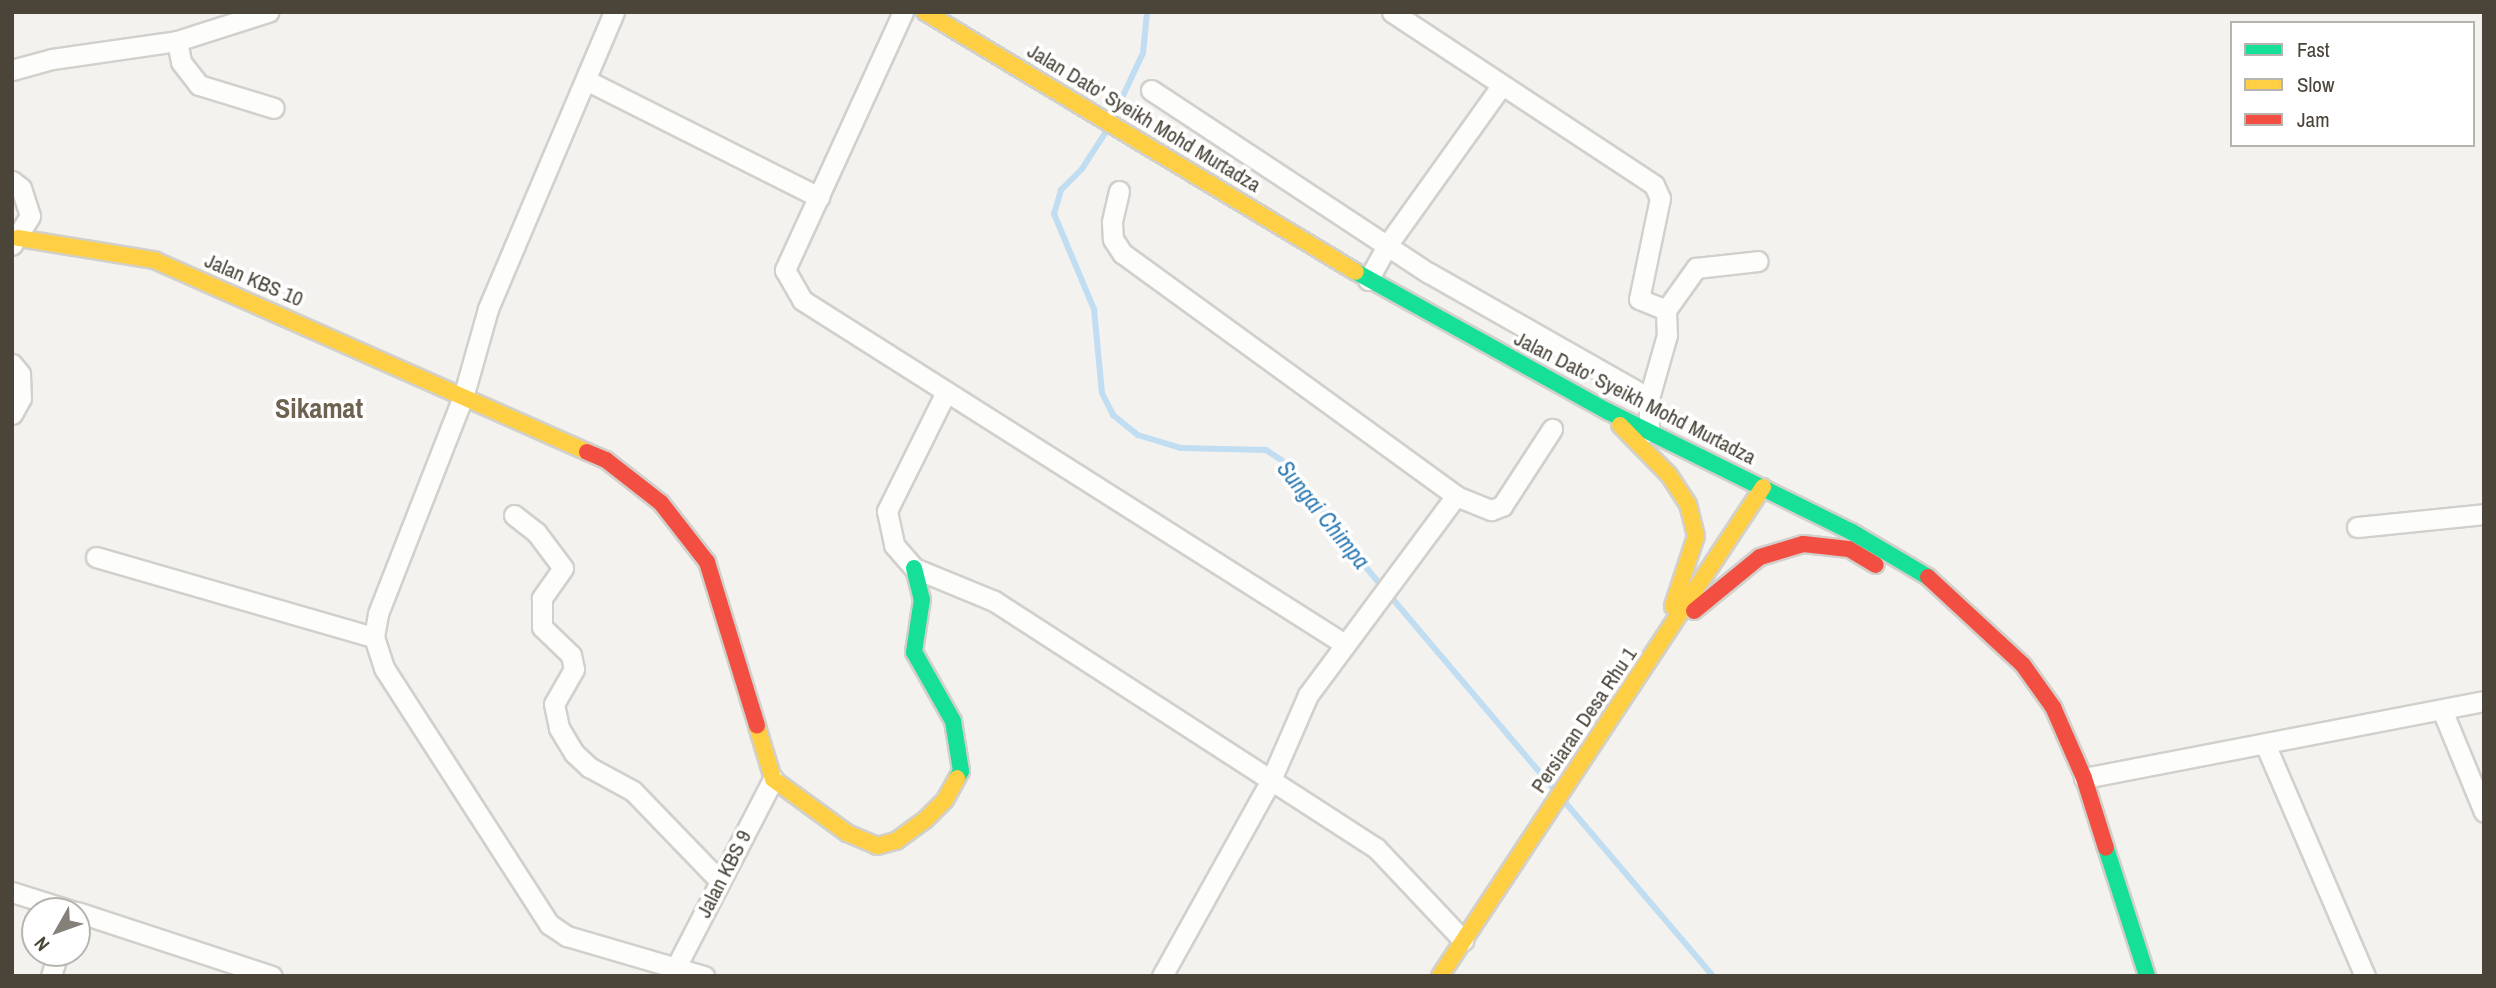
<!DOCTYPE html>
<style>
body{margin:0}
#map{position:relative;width:2496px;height:988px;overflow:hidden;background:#f4f2ee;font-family:"Archivo Narrow",sans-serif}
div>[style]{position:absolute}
.stream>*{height:6px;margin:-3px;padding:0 3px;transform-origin:3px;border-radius:3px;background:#c0ddf1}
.roads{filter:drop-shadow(2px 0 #d2d0cb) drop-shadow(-2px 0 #d2d0cb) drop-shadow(0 2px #d2d0cb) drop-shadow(0 -2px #d2d0cb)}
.street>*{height:19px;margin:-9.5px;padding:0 9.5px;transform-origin:9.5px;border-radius:9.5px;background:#fdfdfc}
.fast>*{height:16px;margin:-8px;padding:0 8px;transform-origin:8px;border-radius:8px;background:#16e098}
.slow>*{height:16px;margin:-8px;padding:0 8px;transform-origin:8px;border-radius:8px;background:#ffcf43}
.jam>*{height:16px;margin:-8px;padding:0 8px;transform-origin:8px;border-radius:8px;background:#f24e42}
span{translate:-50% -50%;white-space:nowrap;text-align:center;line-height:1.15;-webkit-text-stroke:7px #fff;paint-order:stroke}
.street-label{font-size:21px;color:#4b4439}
.water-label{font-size:23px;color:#2e7ab2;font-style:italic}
.district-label{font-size:28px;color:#6e6250;font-weight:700}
.frame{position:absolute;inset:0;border:14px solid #4b4439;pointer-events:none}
.legend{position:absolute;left:2230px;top:21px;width:245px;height:126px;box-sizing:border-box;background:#fff;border:2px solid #b7b4b0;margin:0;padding:9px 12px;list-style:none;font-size:21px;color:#4b4439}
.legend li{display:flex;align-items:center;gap:14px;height:35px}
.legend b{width:35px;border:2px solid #b7b4b0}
.north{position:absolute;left:21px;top:897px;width:70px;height:70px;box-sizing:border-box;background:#fff;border:2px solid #b7b4b0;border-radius:50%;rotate:230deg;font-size:19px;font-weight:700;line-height:28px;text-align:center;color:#4b4439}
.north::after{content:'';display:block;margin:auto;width:24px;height:32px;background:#868178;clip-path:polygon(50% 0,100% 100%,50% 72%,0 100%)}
</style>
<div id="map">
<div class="stream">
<i style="left:1113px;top:117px;width:71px;rotate:-64.9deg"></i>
<i style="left:1143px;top:53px;width:41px;rotate:-84.4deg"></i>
<i style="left:1107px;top:130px;width:46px;rotate:122.7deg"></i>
<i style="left:1082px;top:169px;width:30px;rotate:135deg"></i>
<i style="left:1061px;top:190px;width:25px;rotate:106deg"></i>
<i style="left:1054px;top:214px;width:103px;rotate:67.2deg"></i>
<i style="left:1094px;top:309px;width:84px;rotate:84.6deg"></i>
<i style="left:1102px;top:393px;width:25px;rotate:63deg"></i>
<i style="left:1113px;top:415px;width:32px;rotate:39deg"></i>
<i style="left:1138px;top:435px;width:45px;rotate:16.8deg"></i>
<i style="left:1181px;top:448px;width:85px;rotate:1.3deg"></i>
<i style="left:1266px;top:450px;width:27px;rotate:33deg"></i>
<i style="left:1289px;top:465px;width:107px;rotate:53.8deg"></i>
<i style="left:1352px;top:551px;width:314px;rotate:49.7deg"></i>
<i style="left:1564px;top:801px;width:230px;rotate:49.6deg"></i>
</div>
<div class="roads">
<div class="street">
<i style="left:614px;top:12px;width:323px;rotate:113deg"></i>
<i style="left:488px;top:309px;width:88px;rotate:105.8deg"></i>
<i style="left:464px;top:394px;width:236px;rotate:111.4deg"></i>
<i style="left:378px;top:614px;width:23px;rotate:100deg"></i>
<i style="left:374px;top:637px;width:33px;rotate:72deg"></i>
<i style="left:384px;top:668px;width:305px;rotate:57.2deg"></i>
<i style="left:549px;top:924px;width:22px;rotate:34deg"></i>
<i style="left:567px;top:936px;width:143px;rotate:16.3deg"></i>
<i style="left:903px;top:12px;width:284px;rotate:114.6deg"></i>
<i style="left:785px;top:270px;width:34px;rotate:60deg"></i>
<i style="left:802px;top:300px;width:641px;rotate:32.38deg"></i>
<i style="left:1392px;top:12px;width:314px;rotate:33.4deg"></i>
<i style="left:1654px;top:185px;width:14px;rotate:65deg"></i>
<i style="left:1660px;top:198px;width:103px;rotate:101.7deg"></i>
<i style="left:1639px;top:299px;width:29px;rotate:22deg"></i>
<i style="left:1666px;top:310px;width:25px;rotate:88deg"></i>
<i style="left:1667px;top:335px;width:66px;rotate:105.9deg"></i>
<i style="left:1649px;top:398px;width:34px;rotate:90deg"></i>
<i style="left:177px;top:41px;width:21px;rotate:79deg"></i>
<i style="left:181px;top:62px;width:29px;rotate:52deg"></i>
<i style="left:199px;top:85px;width:78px;rotate:17deg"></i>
<i style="left:12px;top:70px;width:41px;rotate:-15.4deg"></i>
<i style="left:52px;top:59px;width:126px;rotate:-8.2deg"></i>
<i style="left:177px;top:41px;width:96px;rotate:-17.7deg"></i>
<i style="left:586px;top:80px;width:261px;rotate:26.7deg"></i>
<i style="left:1151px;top:90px;width:333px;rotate:33.4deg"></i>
<i style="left:1429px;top:273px;width:253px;rotate:29.6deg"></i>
<i style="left:12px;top:181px;width:11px;rotate:38deg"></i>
<i style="left:21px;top:188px;width:29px;rotate:72deg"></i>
<i style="left:30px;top:216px;width:34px;rotate:122deg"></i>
<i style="left:1119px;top:191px;width:32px;rotate:103deg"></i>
<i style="left:1112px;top:222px;width:17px;rotate:87deg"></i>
<i style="left:1113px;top:239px;width:17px;rotate:57deg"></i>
<i style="left:1122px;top:253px;width:413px;rotate:36deg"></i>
<i style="left:1456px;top:496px;width:38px;rotate:22deg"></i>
<i style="left:1491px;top:510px;width:12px;rotate:-20deg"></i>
<i style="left:1502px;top:506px;width:92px;rotate:-57deg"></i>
<i style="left:1368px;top:280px;width:41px;rotate:-60.9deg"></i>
<i style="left:1388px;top:244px;width:194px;rotate:-54.4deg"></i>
<i style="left:1666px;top:310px;width:52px;rotate:-54.5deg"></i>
<i style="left:1696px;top:268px;width:62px;rotate:-6.4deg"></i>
<i style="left:12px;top:364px;width:13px;rotate:51deg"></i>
<i style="left:20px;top:374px;width:24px;rotate:88deg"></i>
<i style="left:21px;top:398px;width:18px;rotate:119deg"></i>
<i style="left:946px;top:392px;width:133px;rotate:116.4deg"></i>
<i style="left:887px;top:511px;width:35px;rotate:78deg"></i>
<i style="left:894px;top:545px;width:30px;rotate:49deg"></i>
<i style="left:914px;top:568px;width:87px;rotate:22.4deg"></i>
<i style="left:994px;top:601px;width:455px;rotate:32.9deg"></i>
<i style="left:1376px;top:848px;width:127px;rotate:46.6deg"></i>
<i style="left:514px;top:515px;width:28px;rotate:38deg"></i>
<i style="left:536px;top:532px;width:45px;rotate:53.1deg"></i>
<i style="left:563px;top:568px;width:37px;rotate:125deg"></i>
<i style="left:542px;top:598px;width:29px;rotate:90deg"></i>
<i style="left:542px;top:627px;width:40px;rotate:44deg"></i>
<i style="left:571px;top:655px;width:14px;rotate:78deg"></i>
<i style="left:574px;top:669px;width:40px;rotate:119.7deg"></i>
<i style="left:554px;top:704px;width:25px;rotate:78deg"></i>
<i style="left:559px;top:728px;width:29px;rotate:59deg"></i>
<i style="left:574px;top:753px;width:21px;rotate:43deg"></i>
<i style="left:589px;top:767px;width:50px;rotate:28.6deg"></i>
<i style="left:633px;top:791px;width:125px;rotate:46deg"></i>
<i style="left:2357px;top:527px;width:128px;rotate:-5.8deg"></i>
<i style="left:96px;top:557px;width:289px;rotate:16.1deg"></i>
<i style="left:2442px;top:710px;width:110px;rotate:67.6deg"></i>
<i style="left:2265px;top:744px;width:253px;rotate:66.7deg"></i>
<i style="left:2084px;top:778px;width:407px;rotate:-10.9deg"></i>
<i style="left:12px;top:892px;width:63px;rotate:17.6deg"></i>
<i style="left:77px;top:912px;width:205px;rotate:18.2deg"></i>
<i style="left:675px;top:969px;width:214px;rotate:-62.7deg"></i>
<i style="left:51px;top:976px;width:24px;rotate:-73deg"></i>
<i style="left:1162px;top:976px;width:222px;rotate:-60.9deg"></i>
<i style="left:1270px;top:782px;width:95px;rotate:-66.4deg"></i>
<i style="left:1308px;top:695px;width:248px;rotate:-53.4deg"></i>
</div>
<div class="fast">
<i style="left:1356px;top:272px;width:287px;rotate:29deg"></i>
<i style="left:1607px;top:411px;width:273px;rotate:26.3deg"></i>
<i style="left:1852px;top:532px;width:88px;rotate:30.6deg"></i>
<i style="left:914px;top:568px;width:32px;rotate:76deg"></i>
<i style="left:922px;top:599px;width:54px;rotate:98.6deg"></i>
<i style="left:914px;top:652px;width:79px;rotate:60.5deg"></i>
<i style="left:953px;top:721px;width:51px;rotate:80.9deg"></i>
<i style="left:961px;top:771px;width:8px;rotate:120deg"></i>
<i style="left:2106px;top:848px;width:134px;rotate:72.2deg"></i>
</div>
<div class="slow">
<i style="left:925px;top:12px;width:503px;rotate:31.1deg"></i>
<i style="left:18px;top:238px;width:138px;rotate:9.2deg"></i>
<i style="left:154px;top:260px;width:474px;rotate:23.9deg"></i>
<i style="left:1620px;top:425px;width:70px;rotate:45.6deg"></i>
<i style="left:1669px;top:475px;width:35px;rotate:57deg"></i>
<i style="left:1688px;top:504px;width:33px;rotate:76deg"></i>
<i style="left:1696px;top:536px;width:74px;rotate:108.2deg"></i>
<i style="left:757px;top:726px;width:55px;rotate:73.2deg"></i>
<i style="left:773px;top:779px;width:92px;rotate:36.1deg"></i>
<i style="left:847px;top:833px;width:33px;rotate:23deg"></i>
<i style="left:877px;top:846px;width:20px;rotate:-15deg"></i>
<i style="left:896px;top:841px;width:36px;rotate:-36deg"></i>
<i style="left:925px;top:820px;width:28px;rotate:-45deg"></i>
<i style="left:945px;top:800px;width:25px;rotate:-61deg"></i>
<i style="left:1440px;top:976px;width:586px;rotate:-56.55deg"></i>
</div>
<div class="jam">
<i style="left:587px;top:452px;width:21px;rotate:23deg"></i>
<i style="left:606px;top:460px;width:70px;rotate:38deg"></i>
<i style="left:661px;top:503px;width:75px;rotate:52.1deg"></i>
<i style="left:707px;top:562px;width:171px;rotate:73deg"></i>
<i style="left:1928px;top:577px;width:129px;rotate:42.8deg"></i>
<i style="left:2023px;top:665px;width:52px;rotate:54.5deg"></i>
<i style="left:2053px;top:707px;width:77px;rotate:66.4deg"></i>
<i style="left:2084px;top:778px;width:73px;rotate:72.6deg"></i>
<i style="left:1694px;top:611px;width:85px;rotate:-39.3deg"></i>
<i style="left:1760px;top:557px;width:45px;rotate:-16.8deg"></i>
<i style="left:1803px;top:544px;width:46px;rotate:6.2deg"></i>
<i style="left:1849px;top:549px;width:31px;rotate:31deg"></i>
</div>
</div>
<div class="street-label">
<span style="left:1144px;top:118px;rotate:31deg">Jalan Dato' Syeikh Mohd Murtadza</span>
<span style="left:254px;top:280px;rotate:23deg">Jalan KBS 10</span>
<span style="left:1635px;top:398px;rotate:27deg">Jalan Dato' Syeikh Mohd Murtadza</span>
<span style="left:1584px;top:720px;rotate:-56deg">Persiaran Desa Rhu 1</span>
<span style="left:724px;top:874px;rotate:-63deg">Jalan KBS 9</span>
</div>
<div class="water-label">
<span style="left:1323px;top:515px;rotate:51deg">Sungai Chimpa</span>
</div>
<div class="district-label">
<span style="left:319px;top:408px">Sikamat</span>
</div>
<div class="frame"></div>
<ul class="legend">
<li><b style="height:9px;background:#16e098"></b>Fast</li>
<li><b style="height:9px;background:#ffcf43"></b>Slow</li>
<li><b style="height:9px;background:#f24e42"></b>Jam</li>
</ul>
<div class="north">N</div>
</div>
